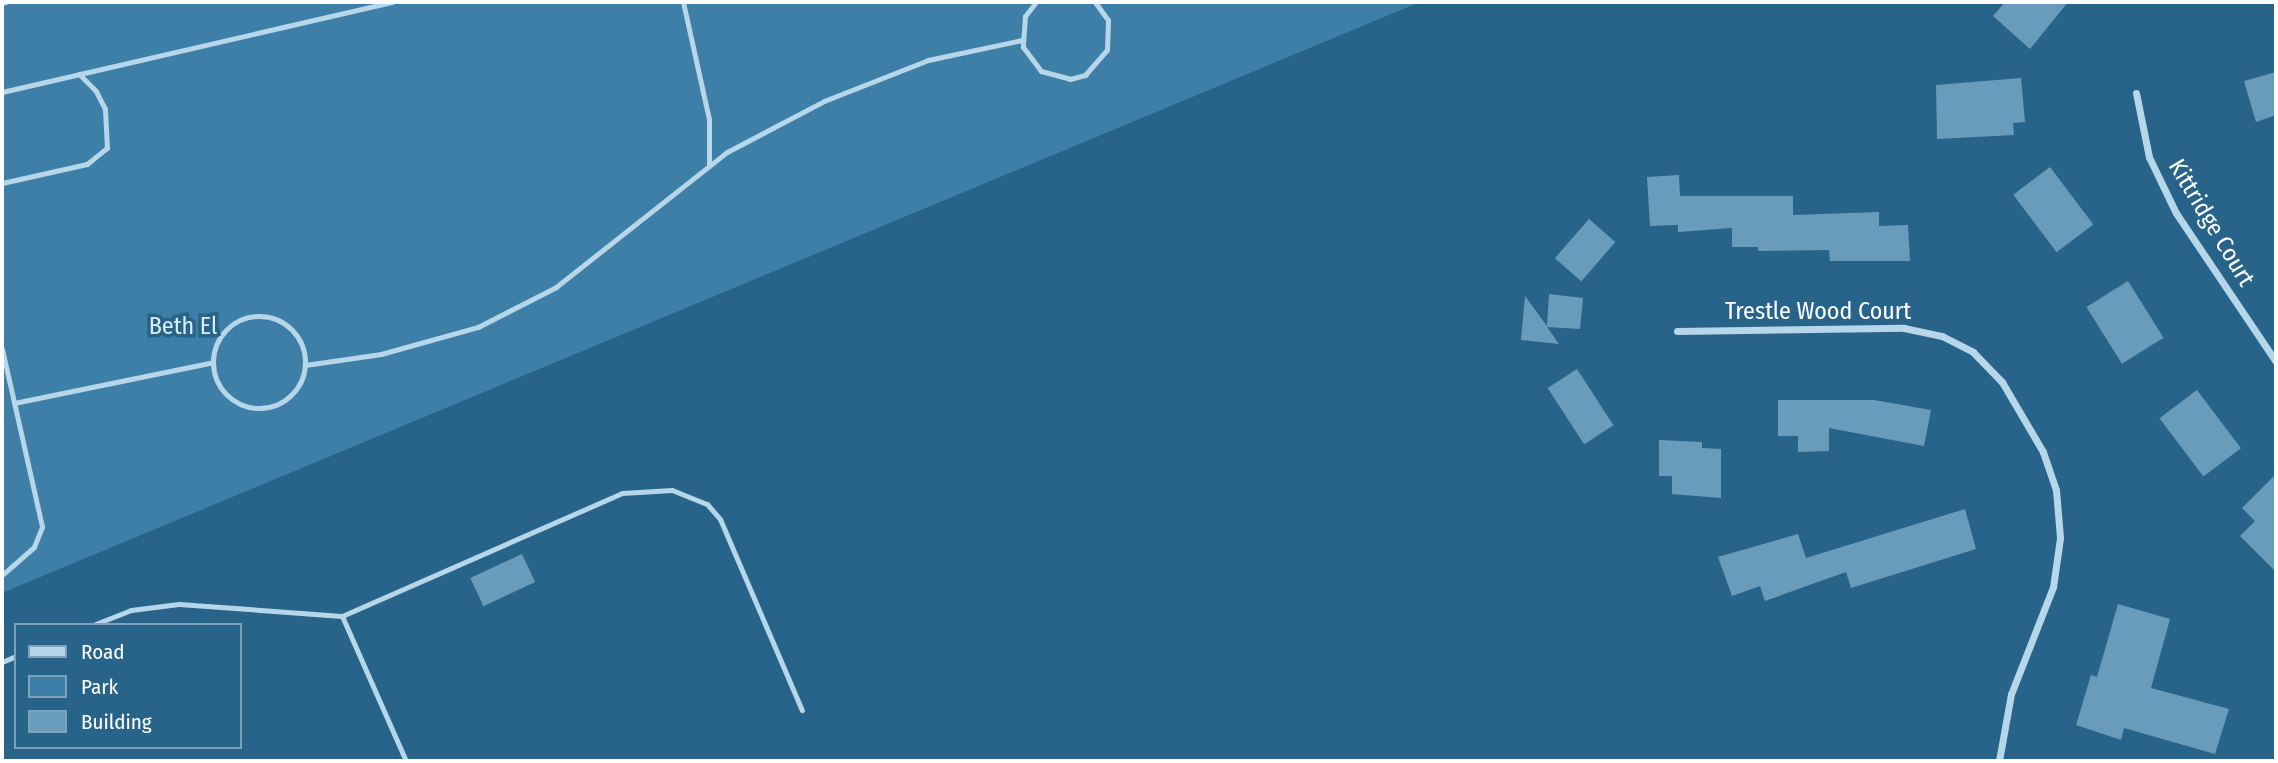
<!DOCTYPE html>
<style>
body{margin:0}
#map{position:relative;width:2278px;height:763px;overflow:hidden;background:#28648a;font-family:"Fira Sans Condensed",sans-serif}
div>[style]{position:absolute}
.green>*{inset:0;background:#3d7fa6}
.building>*{inset:0;background:#699cbb;transform-origin:0 0}
.lane>*{height:5px;margin:-2.5px;padding:0 2.5px;transform-origin:2.5px;border-radius:2.5px;background:#b6d6e9}
.lane>.ring{margin:-2.5px;padding:0;box-sizing:content-box;background:none;border:5px solid #b6d6e9;border-radius:50%}
.street>*{height:7px;margin:-3.5px;padding:0 3.5px;transform-origin:3.5px;border-radius:3.5px;background:#b6d6e9}
span{translate:-50% -50%;white-space:nowrap;text-align:center;line-height:1.15;-webkit-text-stroke:7px #28648a;paint-order:stroke}
.street-label{font-size:24px;color:#fff}
.park-label{font-size:24px;color:#daecf7}
.frame{position:absolute;inset:0;border:4px solid #fff;pointer-events:none}
.legend{position:absolute;left:14px;top:623px;width:228px;height:126px;box-sizing:border-box;background:#28648a;border:2px solid #7ea2b9;margin:0;padding:9px 12px;list-style:none;font-size:21px;color:#fff}
.legend li{display:flex;align-items:center;gap:14px;height:35px}
.legend b{width:35px;border:2px solid #7ea2b9}
</style>
<div id="map">
<div class="green">
<i style="clip-path:polygon(2px 2px,1420px 2px,2px 593px)"></i>
</div>
<div class="building">
<i style="clip-path:polygon(2005px 2px,2068px 2px,2030px 49px,1993px 16px)"></i>
<i style="clip-path:polygon(2276px 72px,2276px 115px,2256px 122px,2244px 81px)"></i>
<i style="clip-path:polygon(2021px 78px,2025px 122px,2013px 123px,2014px 135px,1937px 139px,1936px 85px)"></i>
<i style="left:2050px;top:167px;width:72px;height:46px;rotate:53deg"></i>
<i style="clip-path:polygon(1679px 175px,1680px 196px,1793px 196px,1793px 215px,1879px 212px,1879px 226px,1908px 225px,1910px 261px,1830px 261px,1829px 250px,1758px 251px,1758px 247px,1732px 247px,1732px 228px,1678px 232px,1678px 225px,1650px 226px,1647px 177px)"></i>
<i style="left:1589px;top:219px;width:35px;height:52px;rotate:41deg"></i>
<i style="left:2128px;top:281px;width:67px;height:49px;rotate:58deg"></i>
<i style="clip-path:polygon(1549px 294px,1583px 298px,1580px 329px,1547px 327px,1559px 344px,1521px 340px,1525px 296px,1547px 326px)"></i>
<i style="left:1577px;top:369px;width:67px;height:35px;rotate:57deg"></i>
<i style="left:2197px;top:390px;width:73px;height:47px;rotate:53deg"></i>
<i style="clip-path:polygon(1778px 400px,1874px 400px,1931px 410px,1924px 446px,1829px 428px,1829px 451px,1798px 452px,1798px 436px,1778px 436px)"></i>
<i style="clip-path:polygon(1659px 440px,1702px 442px,1702px 448px,1721px 449px,1721px 498px,1672px 494px,1672px 476px,1659px 476px)"></i>
<i style="clip-path:polygon(2276px 474px,2276px 572px,2240px 536px,2255px 521px,2242px 508px)"></i>
<i style="clip-path:polygon(1965px 509px,1976px 549px,1851px 588px,1846px 572px,1765px 601px,1760px 586px,1732px 596px,1718px 557px,1798px 534px,1806px 558px)"></i>
<i style="left:522px;top:554px;width:31px;height:57px;rotate:65deg"></i>
<i style="clip-path:polygon(2118px 604px,2170px 619px,2151px 688px,2229px 709px,2215px 754px,2124px 728px,2121px 740px,2076px 725px,2091px 675px,2097px 677px)"></i>
</div>
<div class="lane">
<i style="left:683px;top:2px;width:120px;rotate:77.5deg"></i>
<i style="left:709px;top:119px;width:47px;rotate:90deg"></i>
<i style="left:1036px;top:2px;width:18px;rotate:128deg"></i>
<i style="left:1025px;top:16px;width:31px;rotate:94deg"></i>
<i style="left:1023px;top:47px;width:30px;rotate:53deg"></i>
<i style="left:1041px;top:71px;width:30px;rotate:15deg"></i>
<i style="left:1070px;top:79px;width:16px;rotate:-15deg"></i>
<i style="left:1085px;top:75px;width:33px;rotate:-49deg"></i>
<i style="left:1107px;top:50px;width:30px;rotate:-88deg"></i>
<i style="left:1108px;top:20px;width:22px;rotate:-126deg"></i>
<i style="left:2px;top:3px;width:4px;rotate:-14deg"></i>
<i style="left:2px;top:92px;width:401px;rotate:-13deg"></i>
<i style="left:2px;top:183px;width:87px;rotate:-12.6deg"></i>
<i style="left:87px;top:164px;width:26px;rotate:-39deg"></i>
<i style="left:107px;top:148px;width:39px;rotate:-93deg"></i>
<i style="left:105px;top:109px;width:20px;rotate:-117deg"></i>
<i style="left:96px;top:91px;width:24px;rotate:-135deg"></i>
<i class="ring" style="left:213px;top:316px;width:87px;height:87px"></i>
<i style="left:2px;top:349px;width:182px;rotate:77.3deg"></i>
<i style="left:42px;top:527px;width:22px;rotate:112deg"></i>
<i style="left:34px;top:547px;width:43px;rotate:138.8deg"></i>
<i style="left:305px;top:365px;width:77px;rotate:-8.2deg"></i>
<i style="left:381px;top:354px;width:101px;rotate:-15.6deg"></i>
<i style="left:478px;top:327px;width:88px;rotate:-27.1deg"></i>
<i style="left:556px;top:287px;width:218px;rotate:-38.3deg"></i>
<i style="left:727px;top:152px;width:110px;rotate:-27.7deg"></i>
<i style="left:824px;top:101px;width:112px;rotate:-21.5deg"></i>
<i style="left:928px;top:60px;width:96px;rotate:-12deg"></i>
<i style="left:14px;top:403px;width:203px;rotate:-11.6deg"></i>
<i style="left:342px;top:616px;width:158px;rotate:66.2deg"></i>
<i style="left:93px;top:625px;width:41px;rotate:-21.5deg"></i>
<i style="left:131px;top:610px;width:48px;rotate:-7.1deg"></i>
<i style="left:179px;top:604px;width:163px;rotate:4.2deg"></i>
<i style="left:342px;top:616px;width:306px;rotate:-23.7deg"></i>
<i style="left:622px;top:493px;width:50px;rotate:-3.4deg"></i>
<i style="left:672px;top:490px;width:38px;rotate:22deg"></i>
<i style="left:707px;top:504px;width:20px;rotate:49deg"></i>
<i style="left:720px;top:519px;width:208px;rotate:66.8deg"></i>
<i style="left:2px;top:662px;width:15px;rotate:-23deg"></i>
</div>
<div class="street">
<i style="left:2136px;top:93px;width:65px;rotate:78.5deg"></i>
<i style="left:2149px;top:157px;width:62px;rotate:64.3deg"></i>
<i style="left:2176px;top:213px;width:179px;rotate:56.1deg"></i>
<i style="left:1677px;top:331px;width:227px;rotate:-0.8deg"></i>
<i style="left:1904px;top:328px;width:39px;rotate:12deg"></i>
<i style="left:1942px;top:336px;width:35px;rotate:27deg"></i>
<i style="left:1973px;top:352px;width:42px;rotate:46deg"></i>
<i style="left:2002px;top:382px;width:81px;rotate:59.6deg"></i>
<i style="left:2043px;top:452px;width:40px;rotate:71.1deg"></i>
<i style="left:2056px;top:490px;width:48px;rotate:85.2deg"></i>
<i style="left:2060px;top:538px;width:49px;rotate:98.1deg"></i>
<i style="left:2053px;top:587px;width:115px;rotate:111.4deg"></i>
<i style="left:2011px;top:694px;width:68px;rotate:100.2deg"></i>
</div>
<div class="street-label">
<span style="left:2211px;top:223px;rotate:59deg">Kittridge Court</span>
<span style="left:1818px;top:312px">Trestle Wood Court</span>
</div>
<div class="park-label">
<span style="left:183px;top:327px">Beth El</span>
</div>
<div class="frame"></div>
<ul class="legend">
<li><b style="height:9px;background:#b6d6e9"></b>Road</li>
<li><b style="height:19px;background:#3d7fa6"></b>Park</li>
<li><b style="height:19px;background:#699cbb"></b>Building</li>
</ul>
</div>
